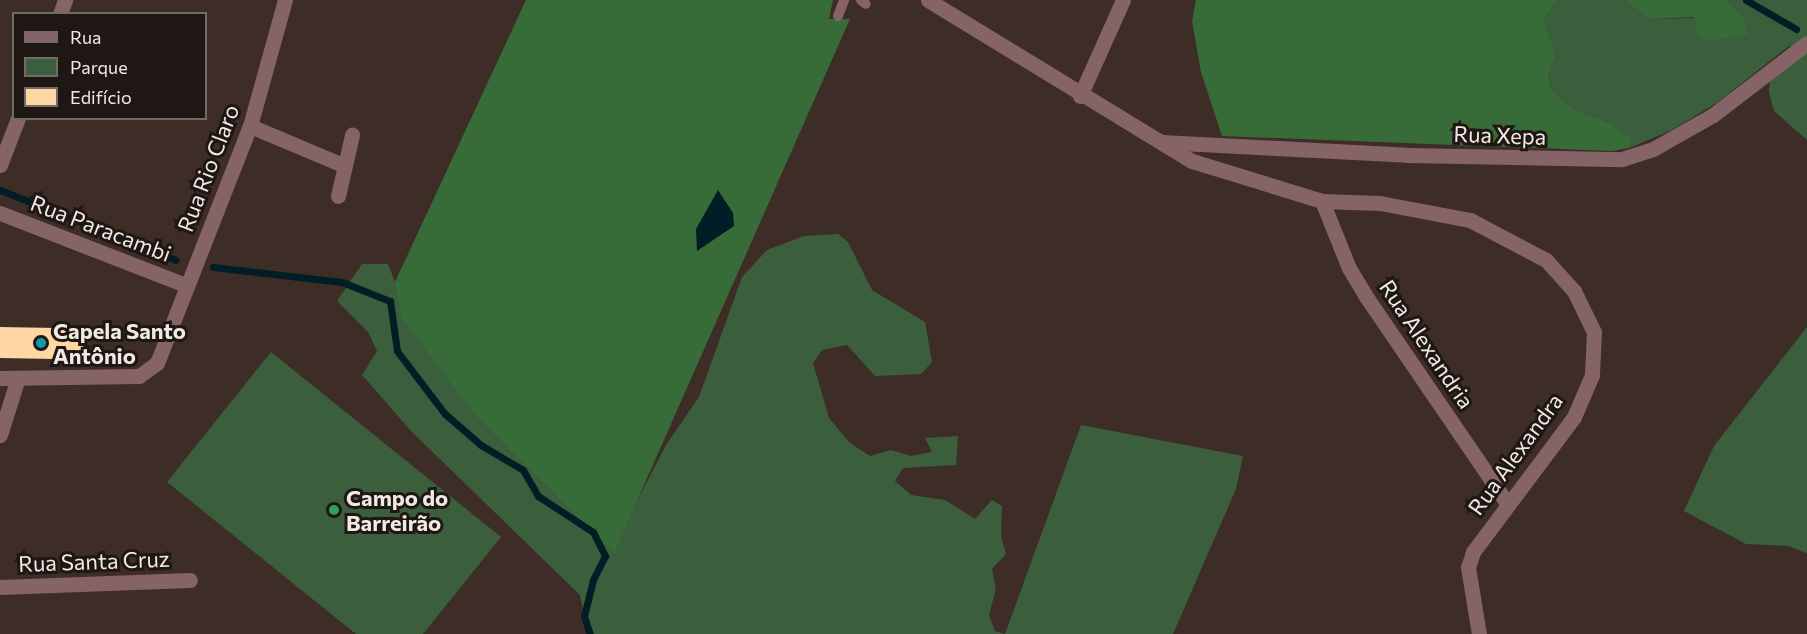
<!DOCTYPE html>
<meta charset="utf-8">
<style>
body{margin:0}
#map{position:relative;width:1807px;height:634px;overflow:hidden;background:#3d2d26;font-family:Commissioner,sans-serif}
div>[style]{position:absolute}
.green>*{inset:0;background:#3b5f3c}
.forest>*{inset:0;background:#376c39}
.water>*{inset:0;background:#011e27}
.stream>*{height:7px;margin:-3.5px;padding:0 3.5px;transform-origin:3.5px;border-radius:3.5px;background:#011e27}
.building>*{inset:0;background:#ffd7a5;transform-origin:0 0}
.lane>*{height:10px;margin:-5px;padding:0 5px;transform-origin:5px;border-radius:5px;background:#856366}
.street>*{height:15px;margin:-7.5px;padding:0 7.5px;transform-origin:7.5px;border-radius:7.5px;background:#856366}
.dots>*{width:16px;height:16px;translate:-50% -50%;box-sizing:border-box;border:3px solid #1e1714;border-radius:50%}
span{translate:-50% -50%;white-space:nowrap;text-align:center;line-height:1.15;-webkit-text-stroke:6px #1e1714;paint-order:stroke}
.street-label{font-size:22px;color:#f3e9e4}
.poi-label{font-size:22px;color:#f3e9e4;font-weight:700}
.left{translate:0 -50%;text-align:left}
.legend{position:absolute;left:12px;top:12px;width:195px;height:108px;box-sizing:border-box;background:#1e1714;border:2px solid #736b67;margin:0;padding:8px 10px;list-style:none;font-size:18px;color:#f3e9e4}
.legend li{display:flex;align-items:center;gap:12px;height:30px}
.legend b{width:30px;border:2px solid #736b67}
</style>
<div id="map">
<div class="green">
<i style="clip-path:polygon(1558px 0,1625px 0,1648px 19px,1743px 17px,1726px 0,1807px 0,1807px 140px,1774px 111px,1769px 92px,1770px 76px,1804px 51px,1789px 46px,1718px 102px,1672px 130px,1629px 148px,1630px 139px,1610px 123px,1572px 108px,1552px 91px,1548px 76px,1556px 54px,1544px 20px)"></i>
<i style="clip-path:polygon(838px 234px,848px 242px,872px 290px,925px 322px,932px 362px,921px 374px,875px 376px,847px 345px,822px 350px,813px 363px,829px 418px,850px 443px,870px 456px,891px 450px,911px 456px,932px 452px,925px 438px,958px 436px,956px 465px,903px 468px,895px 481px,911px 495px,945px 500px,975px 519px,992px 500px,1002px 506px,1001px 537px,1006px 554px,992px 569px,996px 589px,989px 615px,995px 631px,1005px 634px,1081px 425px,1243px 456px,1236px 489px,1173px 634px,588px 634px,580px 595px,412px 432px,362px 375px,377px 351px,368px 332px,337px 301px,362px 264px,388px 264px,395px 282px,622px 530px,666px 445px,699px 397px,742px 277px,767px 250px,804px 236px)"></i>
<i style="clip-path:polygon(1807px 327px,1807px 553px,1788px 546px,1746px 544px,1684px 511px,1714px 446px)"></i>
<i style="clip-path:polygon(271px 352px,501px 537px,423px 634px,356px 634px,167px 482px)"></i>
</div>
<div class="forest">
<i style="clip-path:polygon(526px 0,833px 0,829px 19px,850px 19px,614px 553px,474px 414px,402px 318px,395px 282px)"></i>
<i style="clip-path:polygon(1196px 0,1558px 0,1544px 20px,1556px 54px,1548px 76px,1552px 91px,1572px 108px,1610px 123px,1631px 139px,1629px 148px,1612px 151px,1222px 136px,1201px 72px,1192px 21px)"></i>
<i style="clip-path:polygon(1625px 0,1726px 0,1743px 17px,1748px 34px,1709px 41px,1698px 36px,1694px 17px,1648px 19px)"></i>
</div>
<div class="water">
<i style="clip-path:polygon(718px 190px,733px 213px,734px 226px,697px 251px,696px 229px)"></i>
</div>
<div class="stream">
<i style="left:1746px;top:0;width:58px;rotate:30.1deg"></i>
<i style="left:0;top:190px;width:189px;rotate:21.7deg"></i>
<i style="left:213px;top:267px;width:130px;rotate:6.6deg"></i>
<i style="left:342px;top:282px;width:52px;rotate:21.6deg"></i>
<i style="left:390px;top:301px;width:50px;rotate:82deg"></i>
<i style="left:397px;top:351px;width:79px;rotate:52.7deg"></i>
<i style="left:445px;top:414px;width:48px;rotate:40.7deg"></i>
<i style="left:481px;top:445px;width:49px;rotate:30.8deg"></i>
<i style="left:523px;top:470px;width:30px;rotate:60deg"></i>
<i style="left:538px;top:496px;width:66px;rotate:33.2deg"></i>
<i style="left:593px;top:532px;width:27px;rotate:63deg"></i>
<i style="left:605px;top:556px;width:27px;rotate:117deg"></i>
<i style="left:593px;top:580px;width:37px;rotate:104deg"></i>
<i style="left:584px;top:616px;width:19px;rotate:72deg"></i>
</div>
<div class="building">
<i style="left:0;top:327px;width:84px;height:31px;rotate:1deg"></i>
</div>
<div class="lane">
<i style="left:861px;top:0;width:6px;rotate:39deg"></i>
<i style="left:838px;top:16px;width:17px;rotate:-69deg"></i>
</div>
<div class="street">
<i style="left:928px;top:0;width:309px;rotate:31.4deg"></i>
<i style="left:1192px;top:161px;width:136px;rotate:17.1deg"></i>
<i style="left:1322px;top:201px;width:58px;rotate:2deg"></i>
<i style="left:1380px;top:203px;width:92px;rotate:10.7deg"></i>
<i style="left:1470px;top:220px;width:86px;rotate:27.8deg"></i>
<i style="left:1546px;top:260px;width:42px;rotate:47.9deg"></i>
<i style="left:1574px;top:291px;width:46px;rotate:64deg"></i>
<i style="left:1594px;top:332px;width:43px;rotate:92.7deg"></i>
<i style="left:1592px;top:375px;width:46px;rotate:113.2deg"></i>
<i style="left:1574px;top:417px;width:169px;rotate:126.8deg"></i>
<i style="left:1473px;top:552px;width:16px;rotate:108deg"></i>
<i style="left:1468px;top:567px;width:68px;rotate:80.7deg"></i>
<i style="left:60px;top:14px;width:15px;rotate:-70deg"></i>
<i style="left:1080px;top:96px;width:105px;rotate:-65.9deg"></i>
<i style="left:250px;top:126px;width:101px;rotate:22.8deg"></i>
<i style="left:1162px;top:142px;width:245px;rotate:3deg"></i>
<i style="left:1407px;top:155px;width:215px;rotate:1.1deg"></i>
<i style="left:1622px;top:159px;width:33px;rotate:-18deg"></i>
<i style="left:1653px;top:149px;width:69px;rotate:-29.5deg"></i>
<i style="left:1713px;top:115px;width:118px;rotate:-37.5deg"></i>
<i style="left:0;top:165px;width:50px;rotate:-69deg"></i>
<i style="left:338px;top:196px;width:63px;rotate:-77.1deg"></i>
<i style="left:1322px;top:201px;width:72px;rotate:68.1deg"></i>
<i style="left:1349px;top:268px;width:31px;rotate:59deg"></i>
<i style="left:1365px;top:295px;width:254px;rotate:55.7deg"></i>
<i style="left:0;top:213px;width:199px;rotate:21.2deg"></i>
<i style="left:0;top:378px;width:139px;rotate:-0.8deg"></i>
<i style="left:139px;top:376px;width:22px;rotate:-36deg"></i>
<i style="left:157px;top:363px;width:255px;rotate:-68.6deg"></i>
<i style="left:250px;top:126px;width:131px;rotate:-74.5deg"></i>
<i style="left:0;top:435px;width:60px;rotate:-72.5deg"></i>
<i style="left:0;top:587px;width:190px;rotate:-2.1deg"></i>
</div>
<div class="dots">
<i style="left:41px;top:343px;background:#0f9aa8"></i>
<i style="left:334px;top:510px;background:#2e9e5b"></i>
</div>
<div class="street-label">
<span style="left:1500px;top:135px;rotate:2deg">Rua Xepa</span>
<span style="left:208px;top:168px;rotate:-69deg">Rua Rio Claro</span>
<span style="left:101px;top:228px;rotate:21deg">Rua Paracambi</span>
<span style="left:1427px;top:344px;rotate:56deg">Rua Alexandria</span>
<span style="left:1515px;top:454px;rotate:-54deg">Rua Alexandra</span>
<span style="left:94px;top:561px;rotate:-2deg">Rua Santa Cruz</span>
</div>
<div class="poi-label">
<span class="left" style="left:53px;top:343px">Capela Santo<br>Antônio</span>
<span class="left" style="left:346px;top:510px">Campo do<br>Barreirão</span>
</div>
<ul class="legend">
<li><b style="height:8px;background:#856366"></b>Rua</li>
<li><b style="height:16px;background:#3b5f3c"></b>Parque</li>
<li><b style="height:16px;background:#ffd7a5"></b>Edifício</li>
</ul>
</div>
